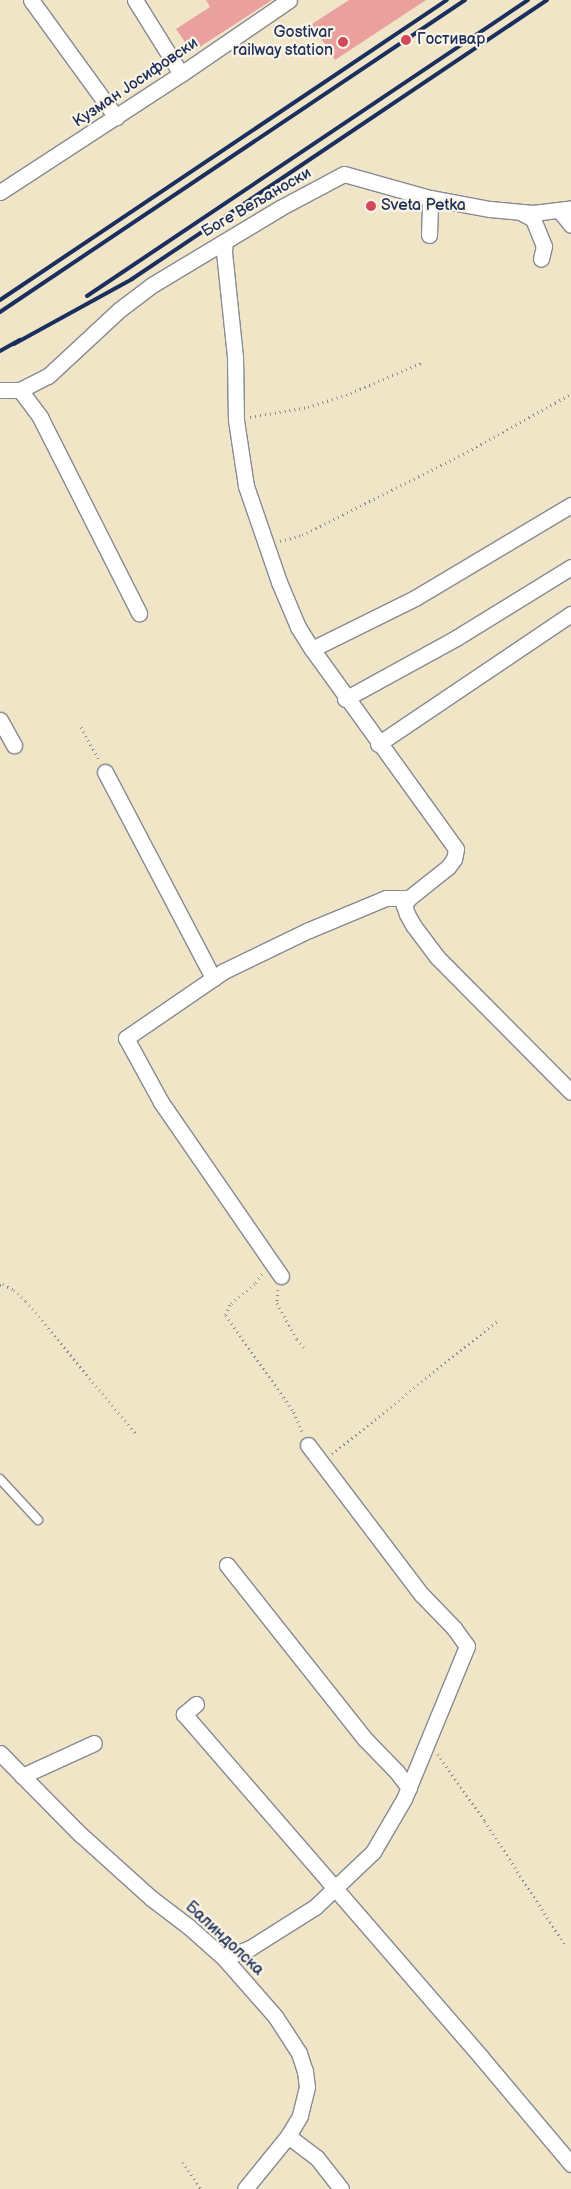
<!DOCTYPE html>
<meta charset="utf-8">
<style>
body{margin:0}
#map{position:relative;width:571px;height:2189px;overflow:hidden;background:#f1e5c8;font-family:"Balsamiq Sans",sans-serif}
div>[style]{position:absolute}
.building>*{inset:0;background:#eaa09e}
.path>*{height:2.5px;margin-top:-1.25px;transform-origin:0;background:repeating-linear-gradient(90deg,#868a93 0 1px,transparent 0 5px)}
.roads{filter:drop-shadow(1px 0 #868a93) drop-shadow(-1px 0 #868a93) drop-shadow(0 1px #868a93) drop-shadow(0 -1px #868a93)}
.lane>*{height:8px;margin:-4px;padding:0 4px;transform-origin:4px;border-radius:4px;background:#fff}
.street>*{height:15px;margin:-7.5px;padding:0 7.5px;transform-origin:7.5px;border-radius:7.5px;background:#fff}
.rail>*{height:4px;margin:-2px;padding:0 2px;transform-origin:2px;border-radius:2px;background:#1b2f5e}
.dots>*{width:14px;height:14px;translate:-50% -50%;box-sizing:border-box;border:2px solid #fcf5e5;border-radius:50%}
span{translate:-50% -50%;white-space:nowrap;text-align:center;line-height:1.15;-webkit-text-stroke:4.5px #fcf5e5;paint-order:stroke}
.poi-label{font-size:16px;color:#1b2f5e}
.right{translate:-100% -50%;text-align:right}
.left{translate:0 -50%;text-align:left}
.street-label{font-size:16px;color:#1b2f5e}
</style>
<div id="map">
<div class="building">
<i style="clip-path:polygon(206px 0,272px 0,192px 52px,176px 29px,210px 7px)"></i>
<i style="clip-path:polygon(349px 0,426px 0,335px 60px,312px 24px)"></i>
</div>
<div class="path">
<i style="left:250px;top:417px;width:59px;rotate:-9.8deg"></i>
<i style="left:308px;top:407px;width:40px;rotate:-18deg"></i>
<i style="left:346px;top:395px;width:82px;rotate:-23.1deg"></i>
<i style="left:280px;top:541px;width:23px;rotate:-15deg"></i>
<i style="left:302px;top:535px;width:180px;rotate:-26.7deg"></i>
<i style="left:463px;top:454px;width:124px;rotate:-29.1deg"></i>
<i style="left:81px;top:727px;width:38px;rotate:61deg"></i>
<i style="left:262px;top:1274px;width:12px;rotate:125deg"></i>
<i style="left:255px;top:1284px;width:33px;rotate:140deg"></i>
<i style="left:230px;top:1305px;width:11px;rotate:112deg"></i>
<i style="left:226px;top:1315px;width:118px;rotate:55deg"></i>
<i style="left:294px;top:1412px;width:23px;rotate:67deg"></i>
<i style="left:0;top:1285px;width:3px;rotate:-18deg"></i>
<i style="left:3px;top:1284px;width:13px;rotate:29deg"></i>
<i style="left:14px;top:1290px;width:16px;rotate:43deg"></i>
<i style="left:26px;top:1301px;width:174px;rotate:50.4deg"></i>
<i style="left:278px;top:1290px;width:13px;rotate:94deg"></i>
<i style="left:277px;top:1303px;width:41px;rotate:60.9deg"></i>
<i style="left:297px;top:1339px;width:14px;rotate:51deg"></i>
<i style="left:332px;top:1454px;width:212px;rotate:-38.9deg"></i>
<i style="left:438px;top:1754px;width:82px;rotate:55deg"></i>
<i style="left:485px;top:1821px;width:149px;rotate:57.1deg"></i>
<i style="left:183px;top:2162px;width:32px;rotate:56deg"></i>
</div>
<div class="roads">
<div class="lane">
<i style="left:0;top:1479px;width:56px;rotate:47.2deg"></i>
</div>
<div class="street">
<i style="left:31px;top:0;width:145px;rotate:54deg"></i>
<i style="left:135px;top:0;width:87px;rotate:58.1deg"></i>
<i style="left:0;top:192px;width:216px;rotate:-33.1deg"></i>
<i style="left:181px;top:74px;width:131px;rotate:-34.4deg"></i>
<i style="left:559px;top:210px;width:19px;rotate:51deg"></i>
<i style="left:522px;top:213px;width:13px;rotate:29deg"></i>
<i style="left:533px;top:219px;width:29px;rotate:68deg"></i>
<i style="left:544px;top:246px;width:13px;rotate:103deg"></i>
<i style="left:429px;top:235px;width:37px;rotate:-88deg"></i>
<i style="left:225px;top:242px;width:10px;rotate:96deg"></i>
<i style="left:224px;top:252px;width:106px;rotate:84deg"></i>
<i style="left:235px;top:357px;width:63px;rotate:89.1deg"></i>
<i style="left:236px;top:420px;width:67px;rotate:81.4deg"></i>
<i style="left:246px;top:486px;width:102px;rotate:71deg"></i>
<i style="left:279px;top:582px;width:49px;rotate:67.1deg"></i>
<i style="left:298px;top:627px;width:26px;rotate:58deg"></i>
<i style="left:312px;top:649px;width:246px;rotate:54.2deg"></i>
<i style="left:456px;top:849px;width:10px;rotate:101deg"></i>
<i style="left:454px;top:859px;width:10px;rotate:127deg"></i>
<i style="left:448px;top:867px;width:50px;rotate:141.5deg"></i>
<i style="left:409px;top:898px;width:9px;rotate:126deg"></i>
<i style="left:404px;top:905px;width:9px;rotate:72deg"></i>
<i style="left:407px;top:914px;width:13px;rotate:61deg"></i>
<i style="left:413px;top:925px;width:40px;rotate:53deg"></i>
<i style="left:437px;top:957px;width:190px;rotate:45.2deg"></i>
<i style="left:0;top:390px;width:20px"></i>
<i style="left:20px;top:390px;width:31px;rotate:-27deg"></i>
<i style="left:48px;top:376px;width:97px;rotate:-42.9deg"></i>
<i style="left:119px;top:310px;width:41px;rotate:-37.1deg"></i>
<i style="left:152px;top:285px;width:149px;rotate:-31deg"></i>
<i style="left:280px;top:208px;width:72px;rotate:-28deg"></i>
<i style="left:344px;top:174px;width:89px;rotate:15.6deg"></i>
<i style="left:430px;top:198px;width:61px;rotate:10.4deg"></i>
<i style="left:490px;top:209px;width:43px;rotate:5.3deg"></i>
<i style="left:533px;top:213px;width:38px;rotate:-7deg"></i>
<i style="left:20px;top:390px;width:34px;rotate:53deg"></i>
<i style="left:40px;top:417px;width:220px;rotate:63.2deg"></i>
<i style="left:312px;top:649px;width:115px;rotate:-26.3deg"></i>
<i style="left:415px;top:598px;width:182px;rotate:-30.8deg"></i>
<i style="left:345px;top:699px;width:127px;rotate:-28.8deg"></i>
<i style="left:456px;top:638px;width:135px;rotate:-31.7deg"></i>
<i style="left:0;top:720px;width:29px;rotate:61deg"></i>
<i style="left:378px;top:744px;width:233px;rotate:-34deg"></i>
<i style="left:105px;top:772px;width:233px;rotate:62.3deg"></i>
<i style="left:281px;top:1276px;width:211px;rotate:-124.6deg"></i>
<i style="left:161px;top:1102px;width:73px;rotate:-118.7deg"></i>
<i style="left:126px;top:1038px;width:119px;rotate:-34.4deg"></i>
<i style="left:224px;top:971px;width:94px;rotate:-25.8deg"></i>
<i style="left:309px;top:930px;width:83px;rotate:-22.6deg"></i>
<i style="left:386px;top:898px;width:23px"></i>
<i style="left:227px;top:1565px;width:222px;rotate:51.6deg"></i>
<i style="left:365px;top:1739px;width:46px;rotate:45.9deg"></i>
<i style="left:397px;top:1772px;width:20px;rotate:53deg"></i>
<i style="left:196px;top:1704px;width:16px;rotate:140deg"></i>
<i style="left:184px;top:1714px;width:454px;rotate:49.1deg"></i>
<i style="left:481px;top:2057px;width:140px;rotate:49.9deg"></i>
<i style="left:0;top:1753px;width:114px;rotate:45.4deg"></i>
<i style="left:80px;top:1834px;width:96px;rotate:42deg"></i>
<i style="left:151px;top:1898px;width:48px;rotate:37.3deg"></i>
<i style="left:189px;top:1927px;width:47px;rotate:41.5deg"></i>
<i style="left:224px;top:1958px;width:77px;rotate:48.7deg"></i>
<i style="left:275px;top:2016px;width:44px;rotate:57deg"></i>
<i style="left:299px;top:2053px;width:19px;rotate:72deg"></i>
<i style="left:305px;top:2071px;width:16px;rotate:83deg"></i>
<i style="left:307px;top:2087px;width:30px;rotate:104deg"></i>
<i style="left:300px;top:2116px;width:23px;rotate:121deg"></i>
<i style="left:288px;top:2136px;width:68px;rotate:129.1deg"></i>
<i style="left:22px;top:1776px;width:79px;rotate:-24.6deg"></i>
<i style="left:224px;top:1958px;width:28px;rotate:-21deg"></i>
<i style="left:250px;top:1948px;width:77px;rotate:-32.2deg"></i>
<i style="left:315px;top:1907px;width:80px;rotate:-43.5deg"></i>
<i style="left:373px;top:1852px;width:61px;rotate:-59.7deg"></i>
<i style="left:404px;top:1799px;width:165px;rotate:-67.6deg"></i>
<i style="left:467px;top:1646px;width:22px;rotate:-126deg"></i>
<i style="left:454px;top:1628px;width:47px;rotate:-134.1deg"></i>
<i style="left:421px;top:1594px;width:187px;rotate:-127.2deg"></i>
<i style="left:288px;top:2136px;width:36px;rotate:37deg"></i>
<i style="left:317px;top:2158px;width:39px;rotate:52deg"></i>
</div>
</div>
<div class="rail">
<i style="left:87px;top:296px;width:531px;rotate:-33.87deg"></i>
<i style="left:0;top:300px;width:538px;rotate:-33.87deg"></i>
<i style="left:0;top:312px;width:560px;rotate:-33.86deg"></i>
<i style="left:14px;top:344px;width:135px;rotate:-28.8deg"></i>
<i style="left:132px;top:279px;width:500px;rotate:-33.91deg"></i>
<i style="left:0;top:351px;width:23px;rotate:-29deg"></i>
</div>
<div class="dots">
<i style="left:406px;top:40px;background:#d1495b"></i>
<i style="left:343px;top:42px;background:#d1495b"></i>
<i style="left:371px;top:206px;background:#d1495b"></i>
</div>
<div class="poi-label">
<span class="right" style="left:333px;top:42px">Gostivar<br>railway station</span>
<span class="left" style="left:417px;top:40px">Гостивар</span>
<span class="left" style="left:381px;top:206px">Sveta Petka</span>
</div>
<div class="street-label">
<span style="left:136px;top:83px;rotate:-34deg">Кузман Јосифовски</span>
<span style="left:257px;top:203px;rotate:-30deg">Боге Вељаноски</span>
<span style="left:224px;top:1939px;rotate:43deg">Балиндолска</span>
</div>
</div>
